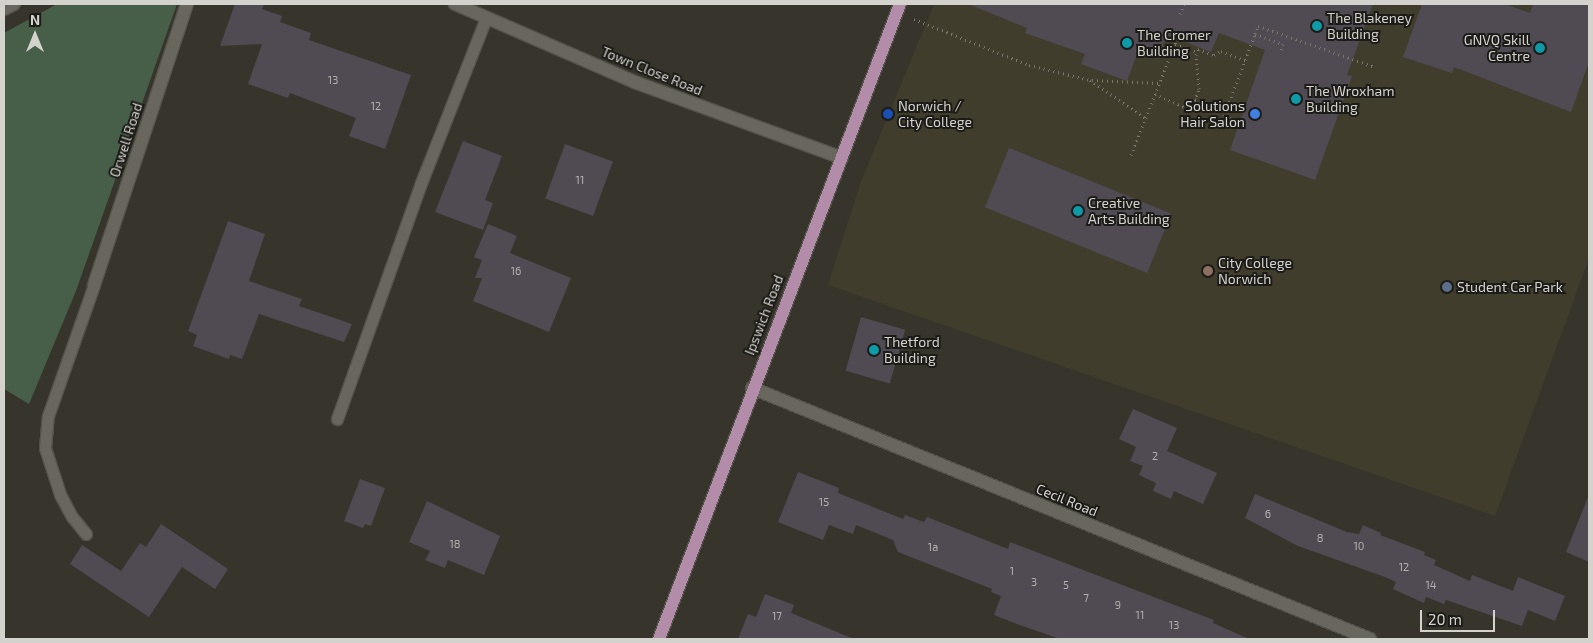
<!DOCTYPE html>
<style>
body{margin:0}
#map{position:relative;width:1593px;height:643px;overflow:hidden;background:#36342b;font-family:"Exo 2",sans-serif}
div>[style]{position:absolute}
.built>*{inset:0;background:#403d2d}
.green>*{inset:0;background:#475f49}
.building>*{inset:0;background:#504a53;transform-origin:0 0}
.path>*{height:3px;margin-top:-1.5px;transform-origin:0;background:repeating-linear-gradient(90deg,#78766f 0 1px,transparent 0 5px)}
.roads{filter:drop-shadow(1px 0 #54534b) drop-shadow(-1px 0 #54534b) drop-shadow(0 1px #54534b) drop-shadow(0 -1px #54534b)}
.lane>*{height:11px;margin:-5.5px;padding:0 5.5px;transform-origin:5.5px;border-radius:5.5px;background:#69675d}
.street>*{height:12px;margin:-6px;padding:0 6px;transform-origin:6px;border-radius:6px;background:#69675d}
.primary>*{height:12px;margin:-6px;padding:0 6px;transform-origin:6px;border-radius:6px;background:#b38ca9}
.dots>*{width:14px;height:14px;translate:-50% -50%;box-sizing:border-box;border:2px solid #1c1b17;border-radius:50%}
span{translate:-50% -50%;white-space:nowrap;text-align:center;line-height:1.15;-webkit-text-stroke:4px #1c1b17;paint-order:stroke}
.number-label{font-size:11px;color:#b3b0ae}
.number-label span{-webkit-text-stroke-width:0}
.poi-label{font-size:14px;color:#d4d2cd}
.left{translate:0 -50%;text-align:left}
.right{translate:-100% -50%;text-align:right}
.street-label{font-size:14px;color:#d4d2cd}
.frame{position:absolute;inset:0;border:5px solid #d4d2cd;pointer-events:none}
.north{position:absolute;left:10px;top:10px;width:50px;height:50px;-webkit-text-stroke:4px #1c1b17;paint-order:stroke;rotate:0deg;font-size:14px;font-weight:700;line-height:20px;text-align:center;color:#d4d2cd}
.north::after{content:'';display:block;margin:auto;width:18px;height:22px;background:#d4d2cd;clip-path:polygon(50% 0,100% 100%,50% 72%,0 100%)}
.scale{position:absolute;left:1420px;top:610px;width:75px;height:22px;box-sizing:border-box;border:2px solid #d4d2cd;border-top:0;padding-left:6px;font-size:15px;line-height:18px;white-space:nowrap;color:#d4d2cd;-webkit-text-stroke:4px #1c1b17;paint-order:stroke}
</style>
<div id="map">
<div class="built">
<i style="clip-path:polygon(934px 4px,1589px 4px,1589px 258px,1495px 516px,828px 285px,860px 184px)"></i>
</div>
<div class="green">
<i style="clip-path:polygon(57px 4px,177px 4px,76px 291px,29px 404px,4px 389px,4px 33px)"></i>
</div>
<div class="building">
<i style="clip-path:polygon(235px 4px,264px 4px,262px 9px,282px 16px,280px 22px,311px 33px,309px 40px,411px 75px,385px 149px,349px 136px,356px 118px,290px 93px,288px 98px,248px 84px,262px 44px,220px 46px)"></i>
<i style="clip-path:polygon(968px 4px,1373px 4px,1347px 75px,1352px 76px,1315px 180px,1230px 150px,1265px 50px,1219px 33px,1211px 52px,1167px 35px,1158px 59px,1138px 52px,1127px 81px,1081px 64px,1085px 54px,1025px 33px,1027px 28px)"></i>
<i style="clip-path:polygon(1422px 4px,1504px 4px,1530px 13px,1533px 4px,1589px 4px,1589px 62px,1571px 112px,1454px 67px,1452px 73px,1403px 57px)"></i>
<i style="clip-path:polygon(463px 141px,502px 156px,485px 200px,493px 203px,483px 230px,435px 212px)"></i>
<i style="left:565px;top:144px;width:51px;height:58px;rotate:20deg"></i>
<i style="left:1009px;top:148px;width:175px;height:64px;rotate:22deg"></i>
<i style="clip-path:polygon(228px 221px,265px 234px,249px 281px,302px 299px,299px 306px,352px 324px,344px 342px,259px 314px,242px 359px,230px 355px,229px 359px,193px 346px,197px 335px,188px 331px)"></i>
<i style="clip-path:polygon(488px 224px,517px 236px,510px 253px,571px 278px,549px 332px,473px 301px,482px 278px,475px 278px,482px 260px,474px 257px)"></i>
<i style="left:861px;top:317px;width:46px;height:56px;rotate:16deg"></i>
<i style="clip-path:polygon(1133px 409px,1177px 428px,1167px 451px,1217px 473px,1203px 504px,1174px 491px,1171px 499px,1153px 491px,1156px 483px,1139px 475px,1143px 466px,1130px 461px,1136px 447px,1119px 439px)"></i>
<i style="clip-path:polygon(798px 472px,839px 488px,838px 493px,903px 519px,905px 515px,924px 522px,927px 517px,1008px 549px,1010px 542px,1214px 620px,1213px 623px,1249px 639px,1060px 639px,1017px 624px,994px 615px,1001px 596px,991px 592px,992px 589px,898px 552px,893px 540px,856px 525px,853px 534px,829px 525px,823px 540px,778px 522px)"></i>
<i style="clip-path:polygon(360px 479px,385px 488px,371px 526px,365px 524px,363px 528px,344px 521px)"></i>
<i style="clip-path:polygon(1255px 494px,1347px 532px,1359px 534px,1363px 525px,1381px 533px,1380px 535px,1425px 552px,1424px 555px,1436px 560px,1434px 565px,1470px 581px,1472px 575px,1513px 591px,1518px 577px,1565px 596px,1555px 621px,1528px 610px,1522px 626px,1446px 600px,1444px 604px,1426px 597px,1424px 603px,1393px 589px,1396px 582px,1385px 577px,1298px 546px,1245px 518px)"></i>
<i style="clip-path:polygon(1588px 497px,1589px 497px,1589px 562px,1566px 552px)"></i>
<i style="clip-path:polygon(427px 501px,500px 536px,484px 575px,448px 560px,445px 568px,425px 560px,430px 551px,409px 542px)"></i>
<i style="clip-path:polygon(161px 524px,228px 569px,215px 589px,182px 567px,149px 617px,70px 564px,82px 545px,121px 571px,140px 543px,146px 547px)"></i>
<i style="clip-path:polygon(765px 594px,794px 605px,791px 613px,854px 639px,738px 639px,748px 614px,756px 617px)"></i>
</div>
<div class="path">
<i style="left:1180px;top:14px;width:11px;rotate:-68deg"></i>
<i style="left:914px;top:19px;width:124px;rotate:21.8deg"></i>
<i style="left:1029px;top:65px;width:63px;rotate:13.8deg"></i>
<i style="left:1090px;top:80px;width:67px;rotate:34.6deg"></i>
<i style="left:1255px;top:34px;width:9px;rotate:-69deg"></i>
<i style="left:1258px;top:26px;width:124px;rotate:19.3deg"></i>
<i style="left:1175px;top:44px;width:23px;rotate:20deg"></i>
<i style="left:1198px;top:49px;width:17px;rotate:21deg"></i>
<i style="left:1214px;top:55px;width:8px;rotate:-30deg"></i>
<i style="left:1221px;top:51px;width:26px;rotate:21deg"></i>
<i style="left:1092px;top:80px;width:67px;rotate:2.6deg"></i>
<i style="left:1155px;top:94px;width:39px;rotate:24deg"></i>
<i style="left:1191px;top:110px;width:22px;rotate:-69deg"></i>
<i style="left:1199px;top:89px;width:34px;rotate:-95deg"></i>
<i style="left:1196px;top:55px;width:9px;rotate:-69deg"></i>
<i style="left:1195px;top:99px;width:33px;rotate:20deg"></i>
<i style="left:1240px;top:122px;width:17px;rotate:-159deg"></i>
<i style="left:1224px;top:116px;width:88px;rotate:-69.3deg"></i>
<i style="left:1255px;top:34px;width:30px;rotate:20deg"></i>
<i style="left:1283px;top:44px;width:7px;rotate:106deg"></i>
<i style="left:1131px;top:155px;width:125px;rotate:-68.4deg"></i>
</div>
<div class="roads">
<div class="lane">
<i style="left:337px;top:419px;width:251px;rotate:-70.4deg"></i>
<i style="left:421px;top:183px;width:177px;rotate:-68.5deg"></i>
<i style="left:86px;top:534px;width:22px;rotate:-129deg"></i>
<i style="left:72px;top:517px;width:26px;rotate:-118deg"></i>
<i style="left:60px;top:494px;width:48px;rotate:-108.1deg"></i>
<i style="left:45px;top:448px;width:32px;rotate:-85deg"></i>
<i style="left:48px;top:416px;width:139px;rotate:-70.7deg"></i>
</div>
<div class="street">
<i style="left:455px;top:4px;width:198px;rotate:23.5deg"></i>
<i style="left:637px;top:83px;width:218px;rotate:20.1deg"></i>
<i style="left:4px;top:9px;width:11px;rotate:-27deg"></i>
<i style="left:94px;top:285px;width:296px;rotate:-71.7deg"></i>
<i style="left:752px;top:388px;width:667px;rotate:22.1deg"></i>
</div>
<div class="primary">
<i style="left:659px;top:639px;width:679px;rotate:-69.22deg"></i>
</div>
</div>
<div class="dots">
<i style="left:1317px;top:26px;background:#0f9aa8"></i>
<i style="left:1127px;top:43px;background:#0f9aa8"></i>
<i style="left:1540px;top:48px;background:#0f9aa8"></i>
<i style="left:1296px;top:99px;background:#0f9aa8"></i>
<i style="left:888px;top:114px;background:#1a4fb4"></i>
<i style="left:1255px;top:114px;background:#3f7fe0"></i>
<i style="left:1078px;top:211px;background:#0f9aa8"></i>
<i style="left:1208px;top:271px;background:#8d6e63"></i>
<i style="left:1447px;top:287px;background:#5c6f8a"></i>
<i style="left:874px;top:350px;background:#0f9aa8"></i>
</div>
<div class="number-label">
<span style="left:333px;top:80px">13</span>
<span style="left:376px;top:106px">12</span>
<span style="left:580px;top:180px">11</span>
<span style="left:516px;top:271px">16</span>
<span style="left:1155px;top:456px">2</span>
<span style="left:824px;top:502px">15</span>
<span style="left:1268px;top:514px">6</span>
<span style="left:1320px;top:538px">8</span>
<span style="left:455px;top:544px">18</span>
<span style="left:1359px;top:546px">10</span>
<span style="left:933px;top:547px">1a</span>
<span style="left:1404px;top:567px">12</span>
<span style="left:1012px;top:571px">1</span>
<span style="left:1034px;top:582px">3</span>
<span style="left:1066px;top:585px">5</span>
<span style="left:1431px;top:585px">14</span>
<span style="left:1086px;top:598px">7</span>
<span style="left:1118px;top:605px">9</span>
<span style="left:1140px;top:615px">11</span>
<span style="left:777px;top:616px">17</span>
<span style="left:1174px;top:625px">13</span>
</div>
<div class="poi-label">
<span class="left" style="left:1327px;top:26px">The Blakeney<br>Building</span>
<span class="left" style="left:1137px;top:43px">The Cromer<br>Building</span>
<span class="right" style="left:1530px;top:48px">GNVQ Skill<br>Centre</span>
<span class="left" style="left:1306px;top:99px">The Wroxham<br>Building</span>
<span class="left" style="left:898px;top:114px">Norwich /<br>City College</span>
<span class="right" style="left:1245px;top:114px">Solutions<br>Hair Salon</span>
<span class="left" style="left:1088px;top:211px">Creative<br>Arts Building</span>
<span class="left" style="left:1218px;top:271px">City College<br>Norwich</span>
<span class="left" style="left:1457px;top:287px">Student Car Park</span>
<span class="left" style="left:884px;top:350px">Thetford<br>Building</span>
</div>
<div class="street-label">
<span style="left:652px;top:71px;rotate:22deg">Town Close Road</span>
<span style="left:126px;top:140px;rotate:-72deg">Orwell Road</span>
<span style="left:764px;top:315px;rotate:-69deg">Ipswich Road</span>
<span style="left:1067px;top:500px;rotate:22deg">Cecil Road</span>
</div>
<div class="frame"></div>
<div class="north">N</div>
<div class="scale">20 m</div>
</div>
